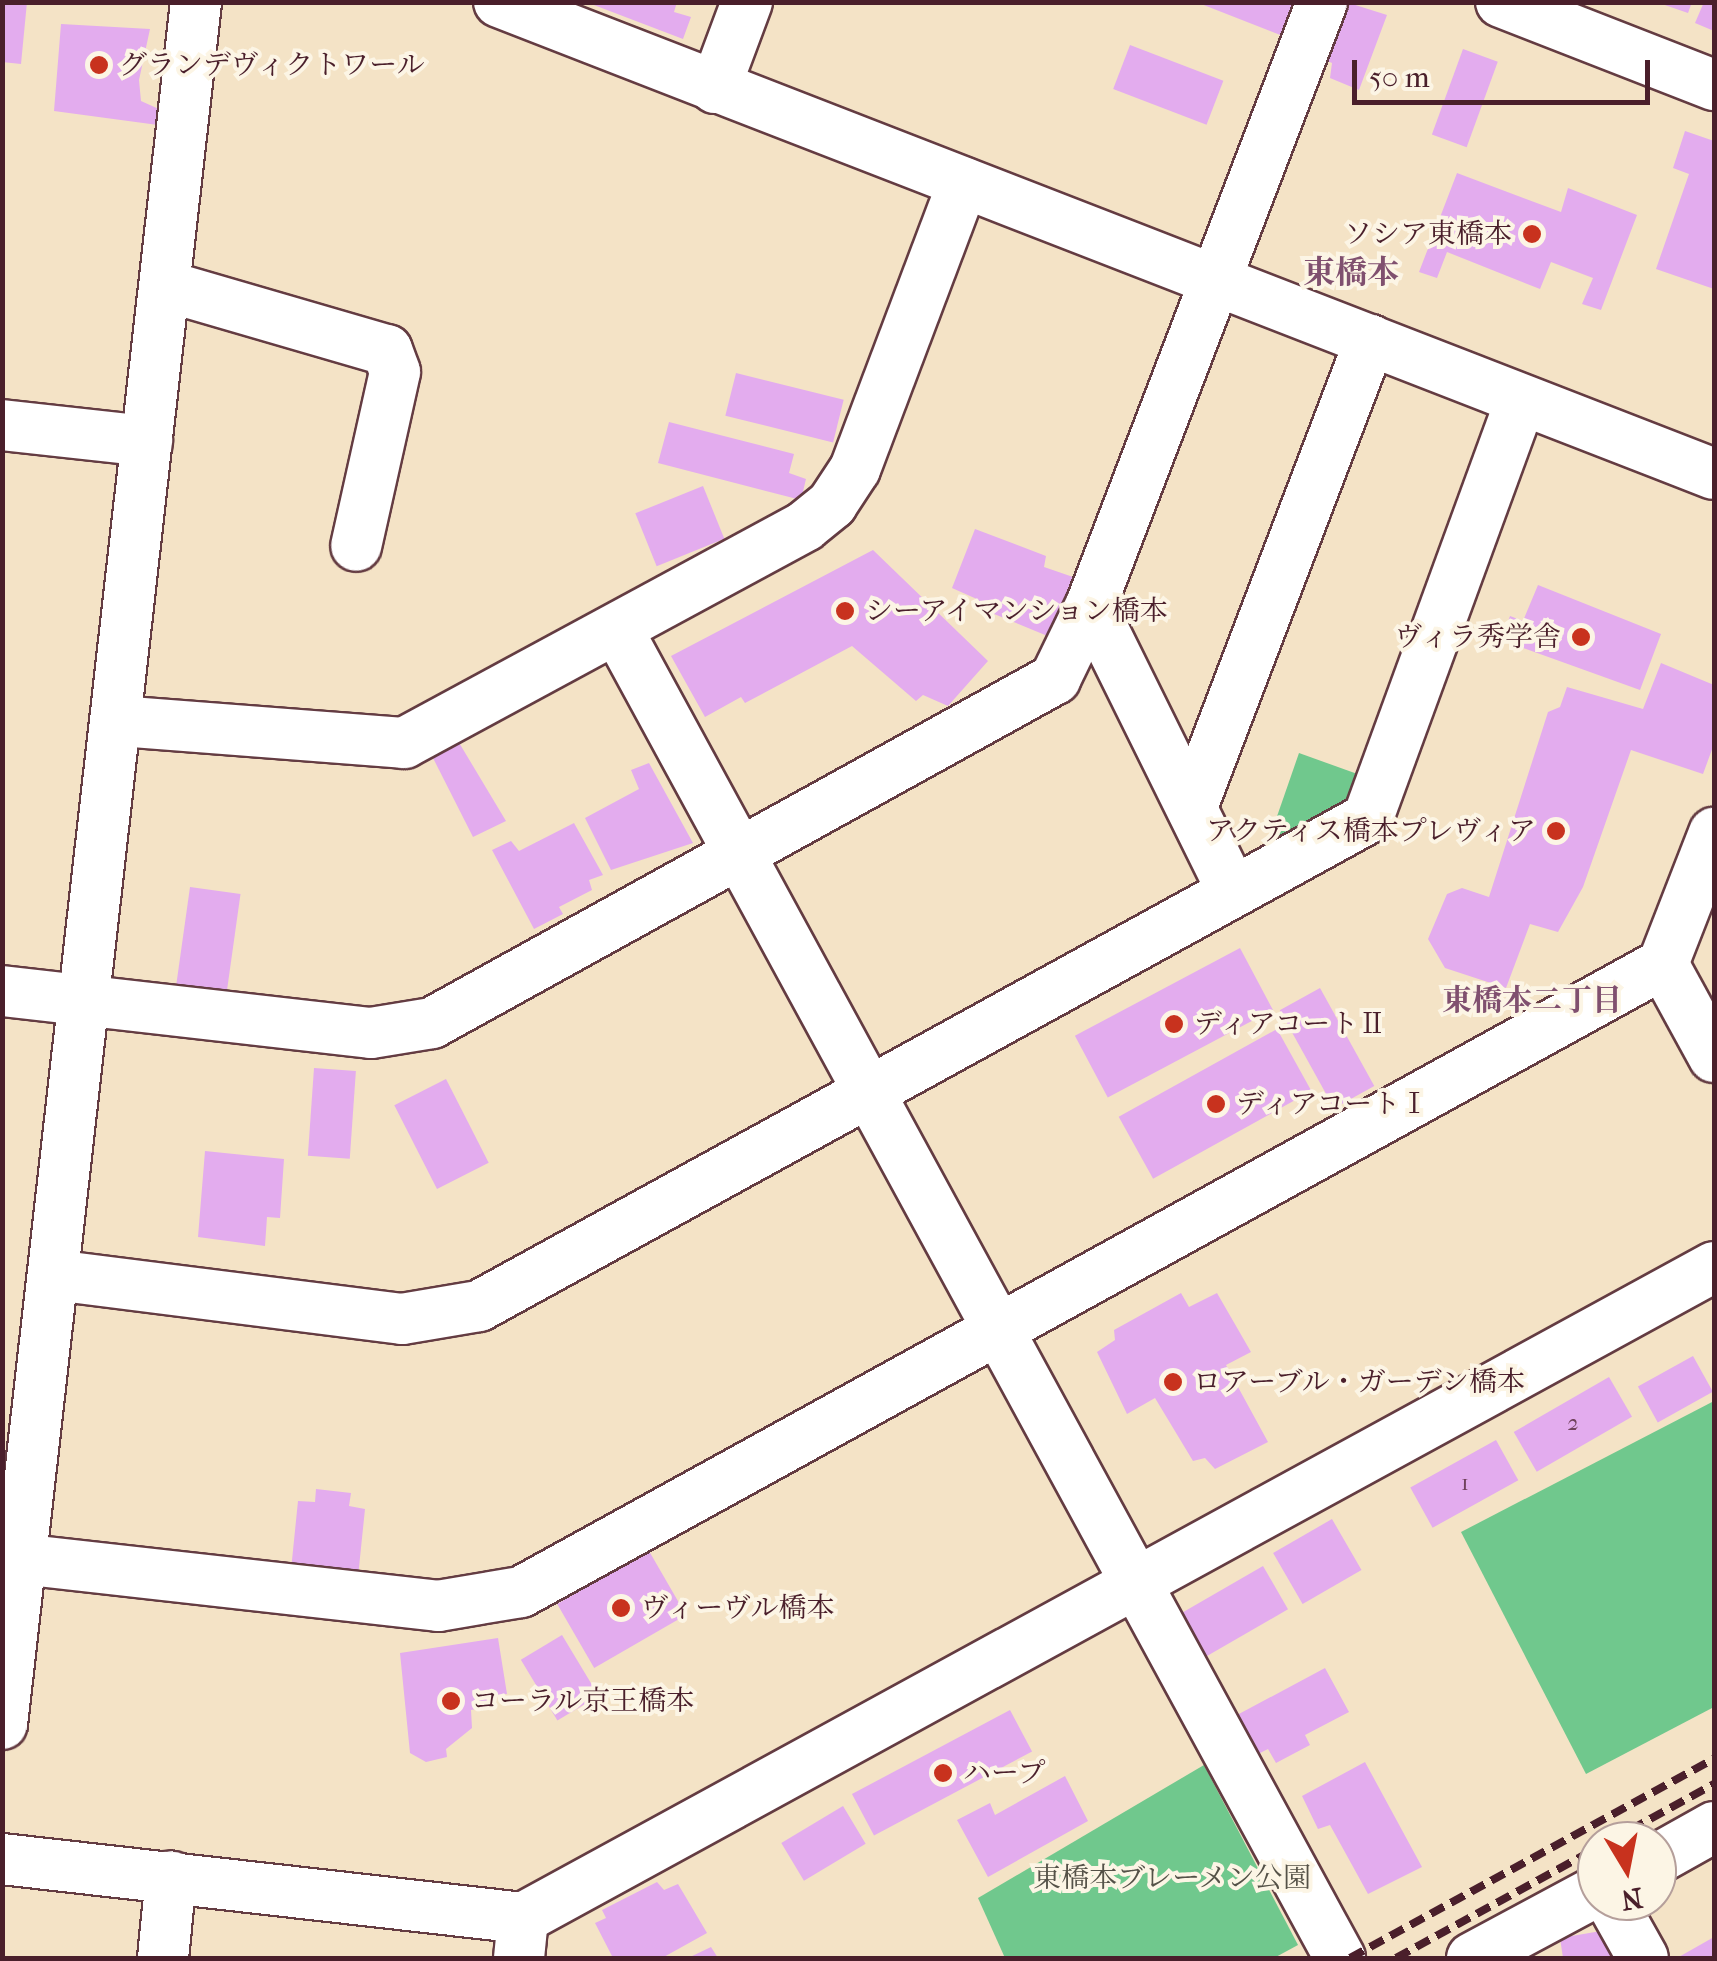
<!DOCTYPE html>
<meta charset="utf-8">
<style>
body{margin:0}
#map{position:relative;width:1717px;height:1961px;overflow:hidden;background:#f4e3c6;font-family:"IM FELL French Canon","Noto Serif JP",serif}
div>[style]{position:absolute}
.green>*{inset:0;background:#70c88d}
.building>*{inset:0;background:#e3acee;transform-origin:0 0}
.roads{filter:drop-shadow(2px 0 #643c42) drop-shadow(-2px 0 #643c42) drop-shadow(0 2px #643c42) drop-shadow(0 -2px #643c42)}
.minor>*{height:50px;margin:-25px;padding:0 25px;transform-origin:25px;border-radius:25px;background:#fff}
.rail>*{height:8px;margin-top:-4px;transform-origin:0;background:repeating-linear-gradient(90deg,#4a1f2b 0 15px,transparent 0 23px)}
.dots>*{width:28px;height:28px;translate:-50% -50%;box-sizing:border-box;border:5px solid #fcf5e5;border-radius:50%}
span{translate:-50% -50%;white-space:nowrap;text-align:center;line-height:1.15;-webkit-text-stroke:8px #fcf5e5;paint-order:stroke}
.number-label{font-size:22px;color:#70425c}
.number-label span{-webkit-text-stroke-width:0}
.poi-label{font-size:28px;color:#4a1f2b}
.left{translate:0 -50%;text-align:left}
.right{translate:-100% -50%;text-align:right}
.park-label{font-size:28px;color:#555248}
.neighbourhood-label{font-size:30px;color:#80506f;font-weight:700}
.quarter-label{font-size:32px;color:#80506f;font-weight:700}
.frame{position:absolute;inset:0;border:5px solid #4a1f2b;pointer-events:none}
.north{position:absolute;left:1577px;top:1821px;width:100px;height:100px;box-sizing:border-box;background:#fcf5e5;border:2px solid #b59f9b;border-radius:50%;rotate:170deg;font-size:28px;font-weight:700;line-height:40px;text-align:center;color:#4a1f2b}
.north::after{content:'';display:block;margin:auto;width:35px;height:45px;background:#c8321e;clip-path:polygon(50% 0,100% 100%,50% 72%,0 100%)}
.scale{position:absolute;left:1352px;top:60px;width:298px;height:45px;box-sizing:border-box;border:5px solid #4a1f2b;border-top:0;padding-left:12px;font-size:30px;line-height:35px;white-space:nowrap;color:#4a1f2b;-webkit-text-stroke:8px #fcf5e5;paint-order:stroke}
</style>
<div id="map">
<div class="green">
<i style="clip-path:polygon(1299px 753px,1363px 776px,1355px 800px,1265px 851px)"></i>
<i style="clip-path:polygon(1714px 1401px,1714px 1707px,1586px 1774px,1461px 1532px)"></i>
<i style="clip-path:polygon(1204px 1765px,1298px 1945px,1274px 1958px,1005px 1958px,978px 1898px)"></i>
</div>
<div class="building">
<i style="clip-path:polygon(2px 2px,27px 2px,21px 64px,2px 62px)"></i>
<i style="clip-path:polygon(586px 2px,677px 2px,674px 12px,691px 17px,683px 39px)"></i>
<i style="clip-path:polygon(1196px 2px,1295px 2px,1283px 36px)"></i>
<i style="clip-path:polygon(1656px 2px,1692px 2px,1688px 13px)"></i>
<i style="clip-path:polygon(1704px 2px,1714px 2px,1714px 31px,1695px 23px)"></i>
<i style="clip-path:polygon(1349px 3px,1387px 15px,1359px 90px,1330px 78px,1332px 63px,1325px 60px)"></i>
<i style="clip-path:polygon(61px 24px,150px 29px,139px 80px,141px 101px,161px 110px,158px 125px,54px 111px)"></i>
<i style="left:1130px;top:45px;width:100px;height:47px;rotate:21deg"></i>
<i style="left:1463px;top:49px;width:37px;height:91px;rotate:20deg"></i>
<i style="clip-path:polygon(1685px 131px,1714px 141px,1714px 289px,1656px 269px,1689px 174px,1673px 168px)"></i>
<i style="clip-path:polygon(1457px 173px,1561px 212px,1568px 188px,1637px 215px,1601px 310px,1582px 304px,1593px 278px,1551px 262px,1540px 289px,1447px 252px,1437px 278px,1419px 272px)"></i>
<i style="left:736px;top:373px;width:111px;height:44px;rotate:14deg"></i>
<i style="clip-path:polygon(669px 422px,794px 454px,789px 473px,806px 479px,801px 500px,658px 463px)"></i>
<i style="left:703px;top:486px;width:57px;height:73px;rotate:68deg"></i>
<i style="clip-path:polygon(975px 529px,1046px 556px,1044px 567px,1073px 577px,1050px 637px,977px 607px,979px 600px,952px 588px)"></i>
<i style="clip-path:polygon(873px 550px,988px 661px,948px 706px,923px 695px,916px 701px,852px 646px,745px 703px,741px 697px,705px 717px,671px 656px)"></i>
<i style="clip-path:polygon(1538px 585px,1661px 634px,1640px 690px,1501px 640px,1510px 616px,1523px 621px)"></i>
<i style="clip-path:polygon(1661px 663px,1714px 685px,1714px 744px,1703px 774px,1631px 750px,1583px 887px,1558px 932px,1530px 924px,1506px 988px,1445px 968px,1428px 939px,1447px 894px,1462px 888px,1489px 897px,1548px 712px,1560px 707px,1567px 687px,1643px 709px)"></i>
<i style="clip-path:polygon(458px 741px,506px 821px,473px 837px,431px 754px)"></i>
<i style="clip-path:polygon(649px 763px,693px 843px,611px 870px,585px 818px,639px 789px,631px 770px)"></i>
<i style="clip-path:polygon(574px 823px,603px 875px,589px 880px,592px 890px,559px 907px,563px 914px,534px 929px,492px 850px,511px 841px,519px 851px)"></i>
<i style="left:190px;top:887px;width:51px;height:99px;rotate:8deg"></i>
<i style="left:1240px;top:948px;width:70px;height:187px;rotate:62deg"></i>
<i style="left:1320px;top:988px;width:112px;height:46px;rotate:61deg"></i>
<i style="left:1277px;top:1029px;width:71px;height:181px;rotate:61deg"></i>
<i style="left:314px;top:1068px;width:42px;height:88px;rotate:4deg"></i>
<i style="left:446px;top:1079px;width:94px;height:58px;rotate:63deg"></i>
<i style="clip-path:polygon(205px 1151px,284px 1159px,280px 1218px,267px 1217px,265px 1246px,198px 1237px)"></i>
<i style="clip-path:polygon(1181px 1293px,1189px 1307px,1217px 1293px,1251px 1352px,1226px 1365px,1268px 1442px,1215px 1469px,1205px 1458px,1193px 1461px,1155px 1398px,1127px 1414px,1097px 1352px,1115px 1340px,1114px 1330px)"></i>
<i style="left:1693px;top:1356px;width:41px;height:63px;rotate:61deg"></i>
<i style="left:1609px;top:1377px;width:46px;height:110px;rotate:60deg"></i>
<i style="left:1496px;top:1440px;width:46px;height:98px;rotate:61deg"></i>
<i style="clip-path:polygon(316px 1489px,351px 1493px,349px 1506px,365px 1509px,358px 1577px,291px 1570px,298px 1501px,315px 1502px)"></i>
<i style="left:1332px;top:1519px;width:59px;height:68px;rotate:60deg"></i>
<i style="left:649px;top:1551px;width:74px;height:106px;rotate:60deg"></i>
<i style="left:1263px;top:1566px;width:50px;height:96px;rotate:60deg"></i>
<i style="left:562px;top:1635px;width:71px;height:48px;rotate:59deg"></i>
<i style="clip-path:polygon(498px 1638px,507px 1694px,494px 1695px,492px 1706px,471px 1710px,472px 1728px,446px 1749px,447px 1757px,426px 1762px,410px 1753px,400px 1653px)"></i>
<i style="clip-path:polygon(1325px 1668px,1349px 1712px,1305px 1735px,1310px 1745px,1276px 1763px,1268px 1749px,1258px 1754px,1237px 1715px)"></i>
<i style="left:1010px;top:1710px;width:47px;height:179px;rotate:62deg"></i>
<i style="clip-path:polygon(1365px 1762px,1422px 1867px,1368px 1894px,1330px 1825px,1318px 1829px,1302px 1796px)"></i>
<i style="clip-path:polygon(1065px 1776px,1088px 1821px,988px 1877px,957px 1820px,990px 1803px,995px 1815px)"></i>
<i style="left:843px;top:1806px;width:44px;height:72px;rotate:59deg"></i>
<i style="clip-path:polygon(657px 1882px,664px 1890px,678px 1884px,707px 1933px,662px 1958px,613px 1958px,595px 1923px,606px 1918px,602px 1910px)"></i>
<i style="clip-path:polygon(1601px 1931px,1613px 1958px,1563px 1958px,1560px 1938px)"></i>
<i style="clip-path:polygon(1714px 1937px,1714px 1958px,1677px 1958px)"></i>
<i style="clip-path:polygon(711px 1947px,718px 1958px,688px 1958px)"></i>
</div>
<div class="roads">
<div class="minor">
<i style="left:499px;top:2px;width:1303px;rotate:21.23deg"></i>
<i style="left:1501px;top:2px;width:229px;rotate:21.3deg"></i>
<i style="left:715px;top:88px;width:92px;rotate:-69.6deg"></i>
<i style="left:166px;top:286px;width:230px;rotate:16.2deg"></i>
<i style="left:387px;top:350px;width:23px;rotate:70deg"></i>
<i style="left:395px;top:372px;width:178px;rotate:102.6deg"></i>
<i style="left:2px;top:425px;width:146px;rotate:6.3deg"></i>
<i style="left:1091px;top:605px;width:318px;rotate:63.7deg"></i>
<i style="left:617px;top:629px;width:1513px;rotate:61.45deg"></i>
<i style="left:119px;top:721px;width:286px;rotate:4.4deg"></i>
<i style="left:404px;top:743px;width:456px;rotate:-28.4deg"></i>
<i style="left:805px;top:526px;width:35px;rotate:-39deg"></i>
<i style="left:832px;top:504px;width:42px;rotate:-56.7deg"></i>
<i style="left:855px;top:469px;width:306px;rotate:-69.3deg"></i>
<i style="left:1192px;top:807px;width:500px;rotate:-69.1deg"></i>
<i style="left:1663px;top:964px;width:106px;rotate:61.3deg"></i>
<i style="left:2px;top:991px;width:371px;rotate:6.5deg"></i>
<i style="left:371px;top:1033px;width:62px;rotate:-9.3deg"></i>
<i style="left:432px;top:1023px;width:712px;rotate:-28.91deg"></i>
<i style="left:1055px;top:679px;width:82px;rotate:-64.1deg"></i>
<i style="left:1091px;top:605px;width:646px;rotate:-69.04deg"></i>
<i style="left:54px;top:1275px;width:351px;rotate:7.2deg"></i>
<i style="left:402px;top:1319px;width:78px;rotate:-9.6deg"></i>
<i style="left:479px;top:1306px;width:1014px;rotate:-28.76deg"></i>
<i style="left:1368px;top:818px;width:445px;rotate:-69.9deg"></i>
<i style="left:2px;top:1557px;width:439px;rotate:6.4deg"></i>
<i style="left:438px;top:1606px;width:84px;rotate:-9.6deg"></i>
<i style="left:521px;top:1592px;width:1303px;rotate:-28.81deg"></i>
<i style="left:1663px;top:964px;width:141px;rotate:-68.7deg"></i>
<i style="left:2px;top:1724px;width:1733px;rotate:-83.57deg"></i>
<i style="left:2px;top:1859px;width:524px;rotate:6.46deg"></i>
<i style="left:523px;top:1918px;width:1357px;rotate:-28.66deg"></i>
<i style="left:1657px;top:1859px;width:65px;rotate:-29.3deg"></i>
<i style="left:1611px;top:1901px;width:65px;rotate:60.7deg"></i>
<i style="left:163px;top:1958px;width:82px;rotate:-84.4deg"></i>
<i style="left:519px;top:1958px;width:40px;rotate:-84.3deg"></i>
<i style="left:1472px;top:1958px;width:142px;rotate:-28.2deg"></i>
</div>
</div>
<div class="rail">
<i style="left:1610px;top:1841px;width:119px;rotate:-28.7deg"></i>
<i style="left:1350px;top:1958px;width:415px;rotate:-28.7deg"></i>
<i style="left:1396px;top:1958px;width:229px;rotate:-28.7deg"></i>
</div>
<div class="dots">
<i style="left:99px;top:65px;background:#c8321e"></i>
<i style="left:1532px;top:234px;background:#c8321e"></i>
<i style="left:845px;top:611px;background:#c8321e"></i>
<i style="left:1581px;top:637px;background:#c8321e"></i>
<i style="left:1556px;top:831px;background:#c8321e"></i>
<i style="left:1174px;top:1024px;background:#c8321e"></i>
<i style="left:1216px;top:1104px;background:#c8321e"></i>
<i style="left:1173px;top:1382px;background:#c8321e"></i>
<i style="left:621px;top:1608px;background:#c8321e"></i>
<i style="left:451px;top:1701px;background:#c8321e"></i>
<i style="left:943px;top:1773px;background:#c8321e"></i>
</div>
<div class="number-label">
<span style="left:1573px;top:1424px">2</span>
<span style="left:1465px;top:1484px">1</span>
</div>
<div class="poi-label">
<span class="left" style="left:119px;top:65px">グランデヴィクトワール</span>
<span class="right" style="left:1512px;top:234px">ソシア東橋本</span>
<span class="left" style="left:865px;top:611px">シーアイマンション橋本</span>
<span class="right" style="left:1561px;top:637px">ヴィラ秀学舎</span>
<span class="right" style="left:1536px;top:831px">アクティス橋本プレヴィア</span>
<span class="left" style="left:1194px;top:1024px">ディアコートⅡ</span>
<span class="left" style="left:1236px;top:1104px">ディアコートⅠ</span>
<span class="left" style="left:1193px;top:1382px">ロアーブル・ガーデン橋本</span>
<span class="left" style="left:641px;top:1608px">ヴィーヴル橋本</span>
<span class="left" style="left:471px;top:1701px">コーラル京王橋本</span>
<span class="left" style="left:963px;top:1773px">ハープ</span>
</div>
<div class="park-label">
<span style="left:1172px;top:1878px">東橋本ブレーメン公園</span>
</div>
<div class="neighbourhood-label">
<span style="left:1532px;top:1001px">東橋本二丁目</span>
</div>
<div class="quarter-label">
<span style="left:1351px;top:273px">東橋本</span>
</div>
<div class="frame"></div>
<div class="north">N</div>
<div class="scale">50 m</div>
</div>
